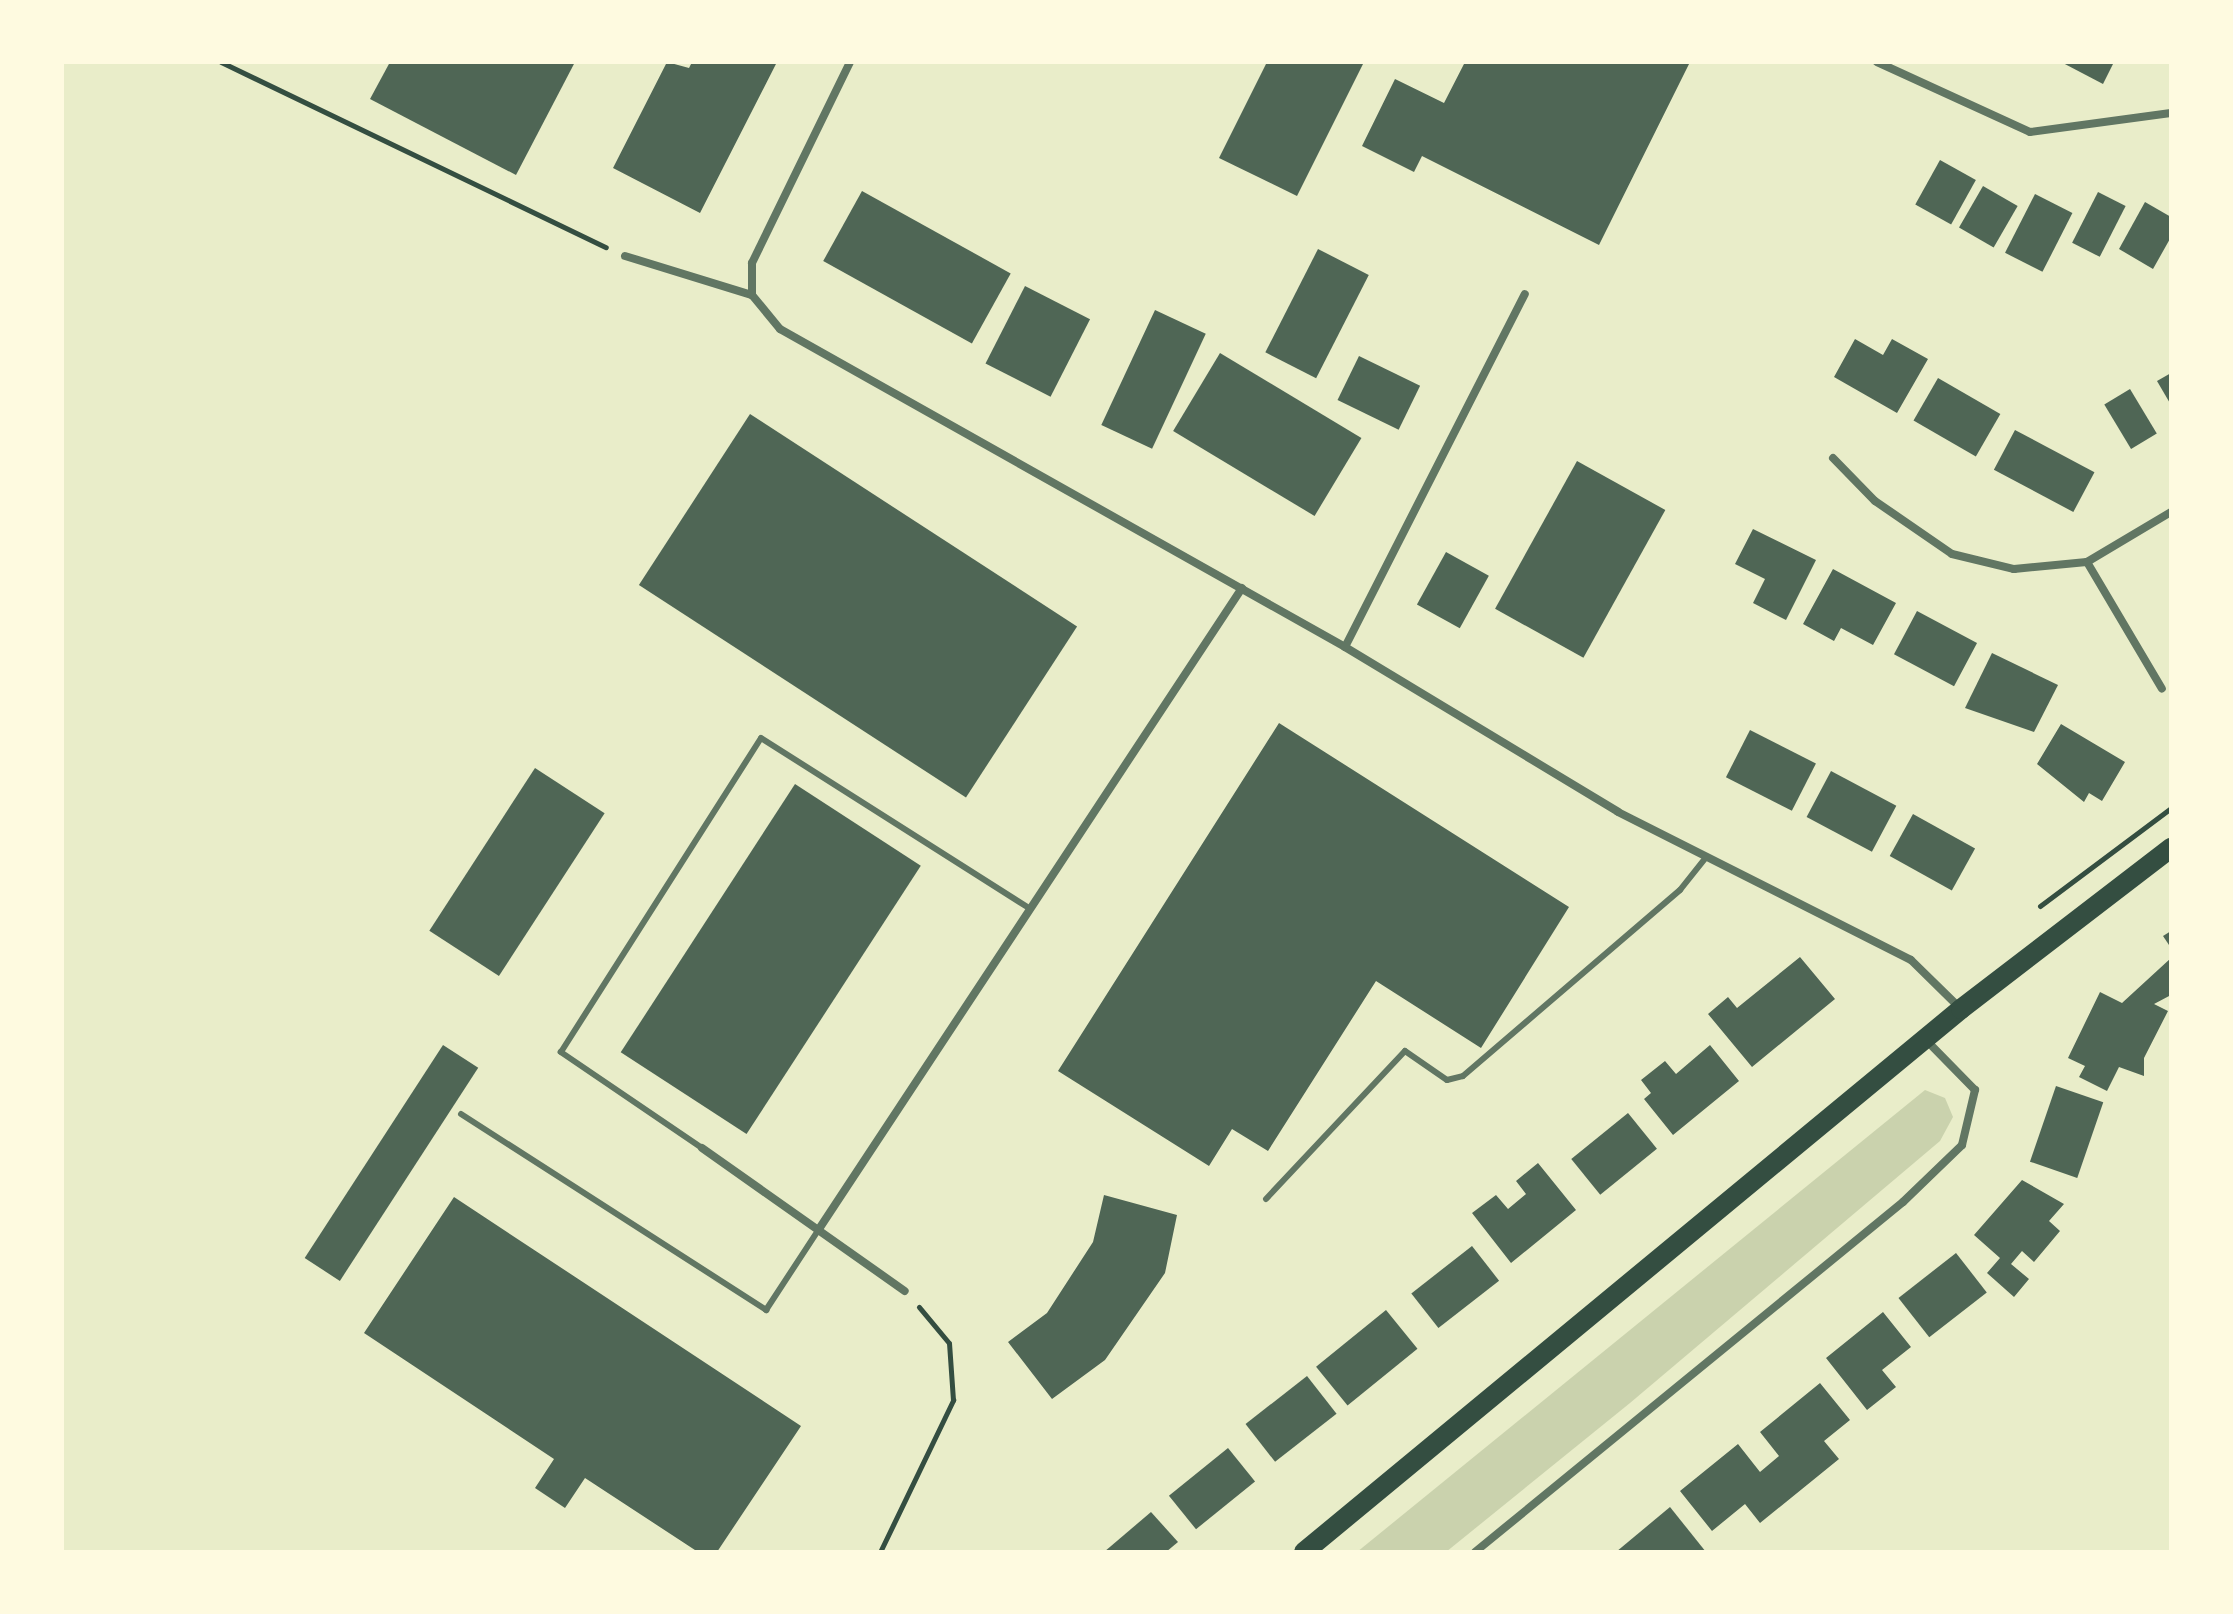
<!DOCTYPE html>
<style>
body{margin:0}
#map{position:relative;width:2233px;height:1614px;overflow:hidden;background:#e9edc9;font-family:Montserrat,sans-serif}
div>[style]{position:absolute}
.green>*{inset:0;background:#cad2ad}
.building>*{inset:0;background:#4f6655;transform-origin:0 0}
.path>*{height:5px;margin:-2.5px;padding:0 2.5px;transform-origin:2.5px;border-radius:2.5px;background:#344e41}
.service>*{height:6px;margin:-3px;padding:0 3px;transform-origin:3px;border-radius:3px;background:#617663}
.minor>*{height:8px;margin:-4px;padding:0 4px;transform-origin:4px;border-radius:4px;background:#617663}
.primary>*{height:20px;margin:-10px;padding:0 10px;transform-origin:10px;border-radius:10px;background:#344e41}
span{translate:-50% -50%;white-space:nowrap;text-align:center;line-height:1.15;-webkit-text-stroke:8px #fefae0;paint-order:stroke}
.frame{position:absolute;inset:0;border:64px solid #fefae0;pointer-events:none}
</style>
<div id="map">
<div class="green">
<i style="clip-path:polygon(1925px 1090px,1945px 1098px,1953px 1117px,1940px 1141px,1630px 1403px,1446px 1552px,1357px 1552px)"></i>
</div>
<div class="building">
<i style="clip-path:polygon(390px 62px,575px 62px,516px 175px,370px 99px)"></i>
<i style="clip-path:polygon(667px 62px,689px 68px,692px 62px,777px 62px,700px 213px,613px 168px)"></i>
<i style="clip-path:polygon(1267px 62px,1364px 62px,1297px 196px,1219px 158px)"></i>
<i style="clip-path:polygon(1465px 62px,1690px 62px,1599px 245px,1422px 156px,1414px 172px,1362px 146px,1395px 79px,1444px 103px)"></i>
<i style="clip-path:polygon(2061px 62px,2114px 62px,2103px 84px)"></i>
<i style="left:1940px;top:160px;width:41px;height:51px;rotate:29deg"></i>
<i style="left:1983px;top:186px;width:40px;height:48px;rotate:30deg"></i>
<i style="left:862px;top:191px;width:170px;height:80px;rotate:29deg"></i>
<i style="left:2098px;top:192px;width:31px;height:57px;rotate:27deg"></i>
<i style="left:2035px;top:194px;width:42px;height:66px;rotate:27deg"></i>
<i style="clip-path:polygon(2145px 202px,2171px 217px,2171px 237px,2153px 269px,2119px 249px)"></i>
<i style="left:1318px;top:249px;width:57px;height:116px;rotate:27deg"></i>
<i style="left:1025px;top:286px;width:73px;height:87px;rotate:27deg"></i>
<i style="left:1155px;top:310px;width:56px;height:127px;rotate:25deg"></i>
<i style="clip-path:polygon(1855px 339px,1883px 355px,1892px 339px,1928px 359px,1897px 413px,1834px 377px)"></i>
<i style="left:1220px;top:353px;width:165px;height:91px;rotate:31deg"></i>
<i style="left:1359px;top:356px;width:68px;height:49px;rotate:26deg"></i>
<i style="clip-path:polygon(2171px 373px,2171px 405px,2157px 381px)"></i>
<i style="left:1938px;top:378px;width:72px;height:49px;rotate:30deg"></i>
<i style="left:2130px;top:389px;width:52px;height:30px;rotate:59deg"></i>
<i style="left:750px;top:414px;width:390px;height:204px;rotate:33deg"></i>
<i style="left:2015px;top:430px;width:90px;height:45px;rotate:28deg"></i>
<i style="left:1577px;top:461px;width:101px;height:169px;rotate:29deg"></i>
<i style="clip-path:polygon(1753px 529px,1816px 560px,1786px 620px,1753px 603px,1765px 579px,1735px 564px)"></i>
<i style="left:1446px;top:552px;width:49px;height:60px;rotate:29deg"></i>
<i style="clip-path:polygon(1833px 569px,1896px 603px,1873px 645px,1841px 628px,1834px 641px,1803px 624px)"></i>
<i style="left:1917px;top:611px;width:68px;height:49px;rotate:28deg"></i>
<i style="clip-path:polygon(1992px 653px,2058px 685px,2034px 732px,1965px 708px)"></i>
<i style="clip-path:polygon(1279px 723px,1569px 907px,1481px 1048px,1376px 981px,1268px 1151px,1232px 1129px,1209px 1166px,1058px 1071px)"></i>
<i style="clip-path:polygon(2061px 724px,2125px 762px,2102px 801px,2089px 793px,2084px 802px,2037px 764px)"></i>
<i style="left:1750px;top:730px;width:74px;height:53px;rotate:27deg"></i>
<i style="left:535px;top:768px;width:83px;height:194px;rotate:33deg"></i>
<i style="left:1831px;top:771px;width:74px;height:52px;rotate:28deg"></i>
<i style="left:795px;top:784px;width:150px;height:320px;rotate:33deg"></i>
<i style="left:1913px;top:814px;width:71px;height:48px;rotate:29deg"></i>
<i style="clip-path:polygon(2171px 931px,2171px 948px,2163px 936px)"></i>
<i style="clip-path:polygon(1800px 957px,1835px 999px,1752px 1067px,1708px 1014px,1728px 997px,1737px 1008px)"></i>
<i style="clip-path:polygon(2171px 958px,2171px 995px,2154px 1004px,2168px 1011px,2144px 1058px,2144px 1076px,2119px 1067px,2107px 1091px,2079px 1077px,2085px 1066px,2068px 1058px,2100px 992px,2122px 1003px)"></i>
<i style="left:443px;top:1045px;width:42px;height:254px;rotate:33deg"></i>
<i style="clip-path:polygon(1710px 1045px,1739px 1081px,1673px 1135px,1644px 1099px,1651px 1093px,1641px 1080px,1665px 1061px,1676px 1074px)"></i>
<i style="left:2056px;top:1086px;width:50px;height:80px;rotate:19deg"></i>
<i style="left:1628px;top:1113px;width:46px;height:73px;rotate:51deg"></i>
<i style="clip-path:polygon(1538px 1163px,1576px 1210px,1511px 1263px,1472px 1213px,1496px 1195px,1508px 1209px,1526px 1194px,1516px 1181px)"></i>
<i style="clip-path:polygon(2022px 1180px,2064px 1204px,2049px 1221px,2060px 1231px,2034px 1262px,2022px 1251px,2011px 1264px,2029px 1279px,2014px 1297px,1987px 1273px,2000px 1258px,1974px 1235px)"></i>
<i style="clip-path:polygon(1104px 1195px,1177px 1215px,1165px 1273px,1105px 1360px,1052px 1399px,1008px 1342px,1047px 1313px,1093px 1242px)"></i>
<i style="clip-path:polygon(454px 1197px,801px 1426px,717px 1552px,698px 1552px,585px 1478px,565px 1508px,535px 1488px,554px 1459px,364px 1333px)"></i>
<i style="left:1472px;top:1246px;width:44px;height:77px;rotate:52deg"></i>
<i style="left:1956px;top:1253px;width:50px;height:73px;rotate:52deg"></i>
<i style="left:1386px;top:1310px;width:50px;height:90px;rotate:51deg"></i>
<i style="clip-path:polygon(1883px 1312px,1911px 1347px,1882px 1370px,1896px 1387px,1867px 1410px,1826px 1358px)"></i>
<i style="left:1307px;top:1376px;width:48px;height:78px;rotate:52deg"></i>
<i style="clip-path:polygon(1820px 1383px,1850px 1420px,1824px 1441px,1839px 1459px,1760px 1523px,1745px 1504px,1712px 1531px,1680px 1491px,1738px 1444px,1760px 1472px,1779px 1456px,1760px 1432px)"></i>
<i style="left:1228px;top:1448px;width:43px;height:76px;rotate:51deg"></i>
<i style="clip-path:polygon(1670px 1507px,1706px 1552px,1616px 1552px)"></i>
<i style="clip-path:polygon(1151px 1512px,1178px 1542px,1166px 1552px,1104px 1552px)"></i>
</div>
<div class="path">
<i style="left:221px;top:62px;width:427px;rotate:25.7deg"></i>
<i style="left:2040px;top:906px;width:164px;rotate:-36.8deg"></i>
<i style="left:880px;top:1552px;width:169px;rotate:-64.3deg"></i>
<i style="left:953px;top:1400px;width:57px;rotate:-94deg"></i>
<i style="left:949px;top:1343px;width:47px;rotate:-129.8deg"></i>
</div>
<div class="service">
<i style="left:461px;top:1114px;width:363px;rotate:32.7deg"></i>
<i style="left:766px;top:1310px;width:97px;rotate:-56.8deg"></i>
<i style="left:702px;top:1148px;width:171px;rotate:-145.8deg"></i>
<i style="left:561px;top:1052px;width:372px;rotate:-57.5deg"></i>
<i style="left:761px;top:738px;width:315px;rotate:32.4deg"></i>
<i style="left:1266px;top:1199px;width:203px;rotate:-46.8deg"></i>
<i style="left:1405px;top:1051px;width:51px;rotate:34.6deg"></i>
<i style="left:1447px;top:1080px;width:16px;rotate:-14deg"></i>
<i style="left:1463px;top:1076px;width:286px;rotate:-40.6deg"></i>
<i style="left:1680px;top:890px;width:43px;rotate:-51.5deg"></i>
</div>
<div class="minor">
<i style="left:1877px;top:62px;width:168px;rotate:24.6deg"></i>
<i style="left:2030px;top:132px;width:142px;rotate:-7.7deg"></i>
<i style="left:625px;top:256px;width:133px;rotate:17.1deg"></i>
<i style="left:752px;top:295px;width:44px;rotate:50.5deg"></i>
<i style="left:780px;top:329px;width:648px;rotate:29.37deg"></i>
<i style="left:1345px;top:647px;width:319px;rotate:31.1deg"></i>
<i style="left:1618px;top:812px;width:328px;rotate:26.8deg"></i>
<i style="left:1911px;top:960px;width:69px;rotate:44.4deg"></i>
<i style="left:752px;top:295px;width:32px;rotate:-90deg"></i>
<i style="left:752px;top:263px;width:224px;rotate:-64deg"></i>
<i style="left:1833px;top:458px;width:60px;rotate:45.7deg"></i>
<i style="left:1875px;top:501px;width:93px;rotate:34.5deg"></i>
<i style="left:1952px;top:554px;width:64px;rotate:13.6deg"></i>
<i style="left:2014px;top:569px;width:73px;rotate:-5.5deg"></i>
<i style="left:2087px;top:562px;width:98px;rotate:-30.8deg"></i>
<i style="left:2087px;top:562px;width:147px;rotate:59.4deg"></i>
<i style="left:1345px;top:647px;width:396px;rotate:-63deg"></i>
<i style="left:702px;top:1148px;width:248px;rotate:35.2deg"></i>
<i style="left:819px;top:1229px;width:768px;rotate:-56.58deg"></i>
<i style="left:1475px;top:1552px;width:553px;rotate:-39.27deg"></i>
<i style="left:1903px;top:1202px;width:82px;rotate:-44deg"></i>
<i style="left:1962px;top:1145px;width:57px;rotate:-76.7deg"></i>
<i style="left:1975px;top:1090px;width:69px;rotate:-134.4deg"></i>
</div>
<div class="primary">
<i style="left:1304px;top:1552px;width:852px;rotate:-39.57deg"></i>
<i style="left:1961px;top:1009px;width:265px;rotate:-37.5deg"></i>
</div>
<div class="frame"></div>
</div>
